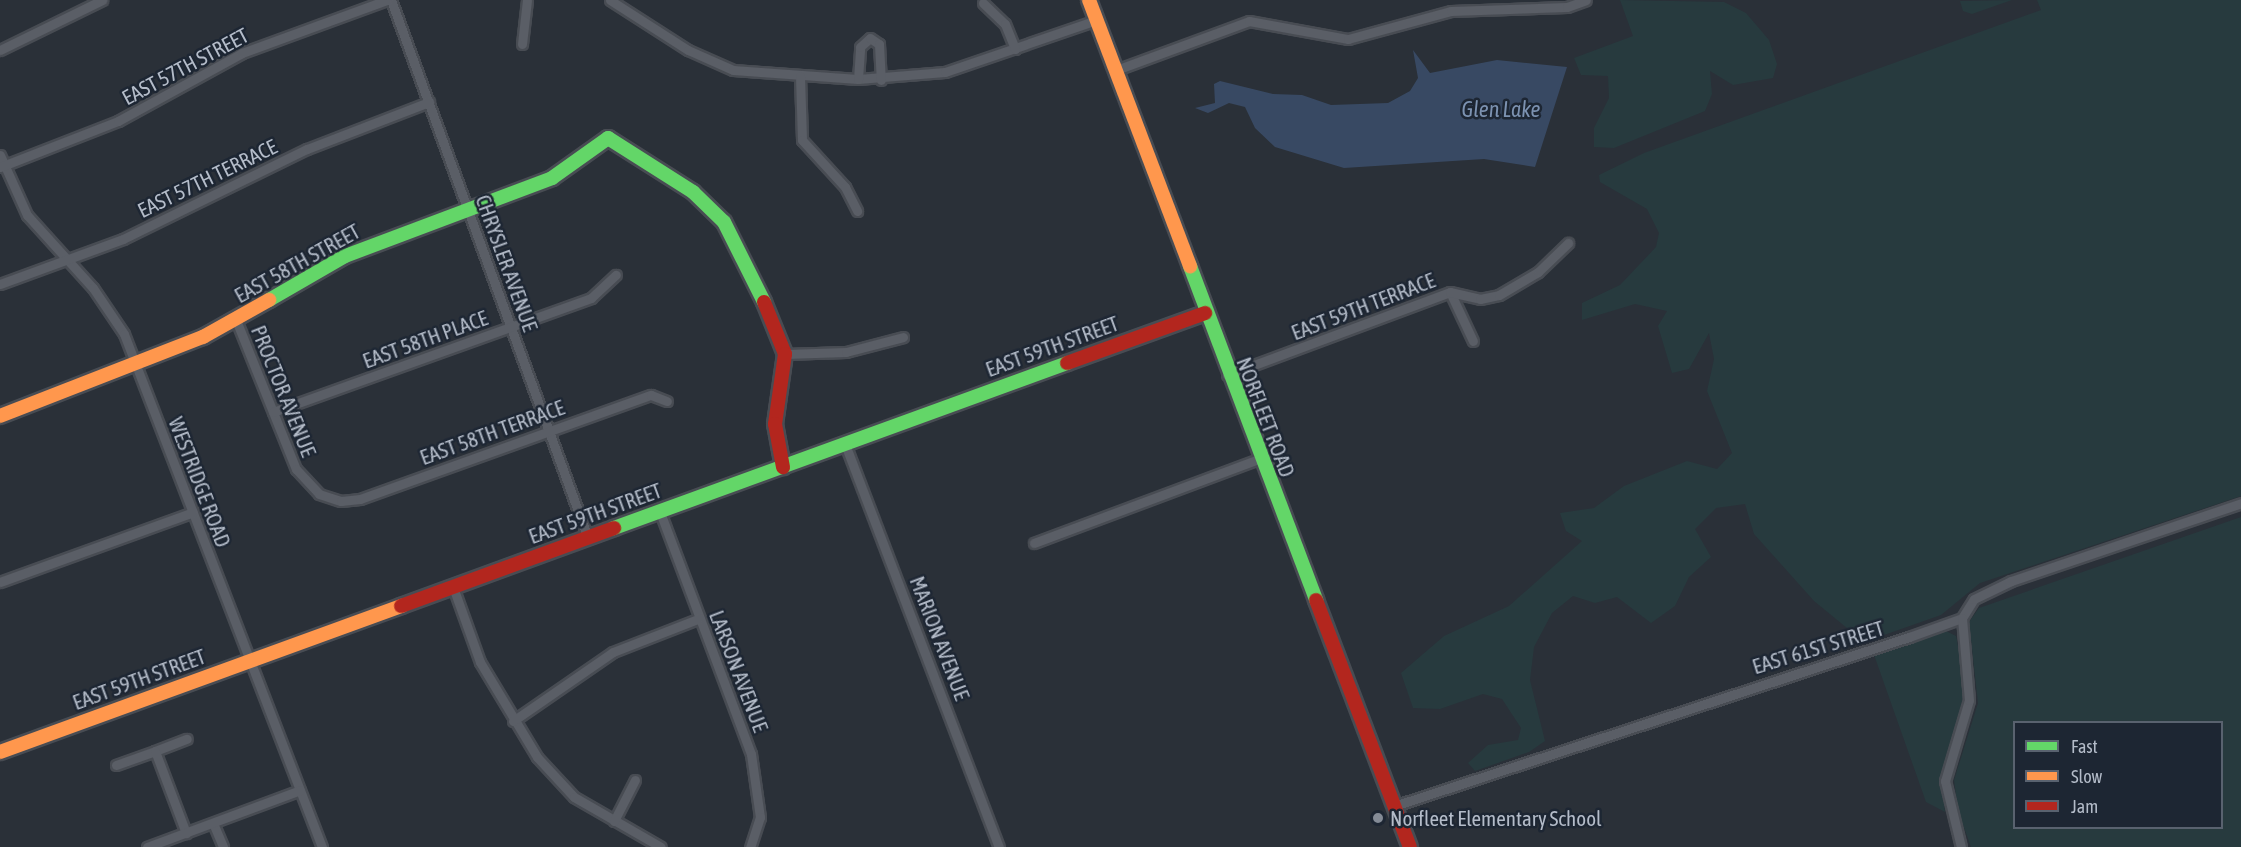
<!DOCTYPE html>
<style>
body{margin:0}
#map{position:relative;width:2241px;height:847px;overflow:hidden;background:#2a3038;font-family:"Asap Condensed",sans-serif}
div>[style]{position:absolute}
.green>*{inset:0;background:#273a3e}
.water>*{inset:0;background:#384963}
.roads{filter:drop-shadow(2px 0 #484c53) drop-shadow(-2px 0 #484c53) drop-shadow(0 2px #484c53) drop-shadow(0 -2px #484c53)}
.street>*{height:9px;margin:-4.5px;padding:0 4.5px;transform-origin:4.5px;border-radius:4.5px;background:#5a5e66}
.fast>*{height:14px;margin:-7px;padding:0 7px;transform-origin:7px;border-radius:7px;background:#63d668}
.slow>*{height:14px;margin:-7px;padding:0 7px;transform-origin:7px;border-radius:7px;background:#ff974d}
.jam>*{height:14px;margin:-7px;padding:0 7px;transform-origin:7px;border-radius:7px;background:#b3261e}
.dots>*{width:16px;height:16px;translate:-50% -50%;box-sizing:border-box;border:3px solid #1d2633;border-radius:50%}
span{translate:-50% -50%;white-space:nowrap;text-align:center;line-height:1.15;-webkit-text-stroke:5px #1d2633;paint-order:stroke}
.street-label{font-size:21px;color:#b4bcc9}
.poi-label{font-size:21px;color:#b4bcc9}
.left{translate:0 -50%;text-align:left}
.water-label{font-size:22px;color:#7c92b1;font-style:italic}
.legend{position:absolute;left:2013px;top:721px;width:210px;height:108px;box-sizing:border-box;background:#1d2633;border:2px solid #59626f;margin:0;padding:8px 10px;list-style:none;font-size:18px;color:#b4bcc9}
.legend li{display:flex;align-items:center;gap:12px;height:30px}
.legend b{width:30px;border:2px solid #59626f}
</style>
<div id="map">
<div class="green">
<i style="clip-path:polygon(1620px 0,1724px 2px,1746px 13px,1769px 40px,1777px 64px,1773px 78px,1733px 85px,1710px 71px,1712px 94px,1705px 111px,1614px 148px,1594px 147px,1594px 128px,1609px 98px,1608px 76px,1581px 75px,1574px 58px,1633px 36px)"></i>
<i style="clip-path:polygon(2012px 0,1972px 14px,1963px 11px,1960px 1px)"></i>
<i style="clip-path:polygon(2037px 0,2241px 0,2241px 496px,1980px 583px,1941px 615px,1864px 642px,1814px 601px,1754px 534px,1745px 504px,1716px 508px,1695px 529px,1711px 557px,1689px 577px,1675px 606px,1651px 623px,1617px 597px,1595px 603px,1573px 596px,1552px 613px,1534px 647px,1530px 680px,1545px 741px,1529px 752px,1475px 771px,1468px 763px,1488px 745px,1518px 740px,1521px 728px,1502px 699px,1483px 694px,1440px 709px,1413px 708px,1401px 673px,1444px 636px,1509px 606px,1582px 541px,1566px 531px,1560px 513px,1594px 508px,1624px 486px,1687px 461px,1717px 469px,1732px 453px,1707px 391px,1714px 359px,1709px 333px,1689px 369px,1672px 373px,1658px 326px,1667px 311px,1635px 304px,1582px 320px,1582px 303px,1620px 285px,1656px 247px,1659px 233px,1647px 209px,1600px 182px,1599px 175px,1644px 153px,2041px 10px)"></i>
<i style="clip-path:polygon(evenodd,2241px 517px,2241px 847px,1971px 847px,1958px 811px,1954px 780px,1978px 703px,1969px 622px,1979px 608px,2241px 517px,2014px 722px,2222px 722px,2222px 828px,2014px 828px,2014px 722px)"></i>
<i style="clip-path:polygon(1944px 630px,1956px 636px,1966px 685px,1942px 783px,1945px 812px,1926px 802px,1873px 652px)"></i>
</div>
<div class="water">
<i style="clip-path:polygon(1413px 50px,1430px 73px,1497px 60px,1567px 67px,1535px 167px,1484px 159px,1344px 168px,1275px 147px,1255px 128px,1245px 107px,1229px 103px,1208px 113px,1195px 108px,1215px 103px,1214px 84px,1220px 81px,1273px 94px,1302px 95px,1331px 105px,1388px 103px,1410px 91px,1418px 78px)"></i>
</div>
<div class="roads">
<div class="street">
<i style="left:391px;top:0;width:573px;rotate:69.89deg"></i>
<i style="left:610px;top:0;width:93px;rotate:32.7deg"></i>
<i style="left:688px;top:50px;width:49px;rotate:24deg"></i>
<i style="left:733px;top:70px;width:125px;rotate:4.1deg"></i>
<i style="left:858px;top:79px;width:87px;rotate:-4.6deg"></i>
<i style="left:945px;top:72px;width:161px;rotate:-18.9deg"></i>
<i style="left:983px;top:3px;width:30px;rotate:44deg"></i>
<i style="left:1005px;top:24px;width:27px;rotate:68deg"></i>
<i style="left:522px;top:44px;width:44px;rotate:-83.5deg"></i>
<i style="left:0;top:50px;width:114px;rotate:-26.1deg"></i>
<i style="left:1116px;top:70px;width:142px;rotate:-20.2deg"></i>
<i style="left:1249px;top:21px;width:101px;rotate:10.3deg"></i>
<i style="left:1348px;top:39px;width:107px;rotate:-15.2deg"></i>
<i style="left:1451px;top:11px;width:116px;rotate:-2deg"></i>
<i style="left:1567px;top:7px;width:20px;rotate:-20deg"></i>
<i style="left:800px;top:76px;width:64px;rotate:88.2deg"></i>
<i style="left:802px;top:140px;width:64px;rotate:47.5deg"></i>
<i style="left:845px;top:187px;width:27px;rotate:63deg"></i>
<i style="left:858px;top:79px;width:32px;rotate:-86deg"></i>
<i style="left:860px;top:47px;width:13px;rotate:-42deg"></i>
<i style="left:870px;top:38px;width:11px;rotate:34deg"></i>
<i style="left:879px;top:44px;width:36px;rotate:87deg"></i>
<i style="left:0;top:155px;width:66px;rotate:65.8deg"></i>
<i style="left:27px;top:215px;width:98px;rotate:47.9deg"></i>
<i style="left:93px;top:288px;width:55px;rotate:56deg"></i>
<i style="left:124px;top:334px;width:550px;rotate:68.9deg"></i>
<i style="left:0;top:167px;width:127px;rotate:-21.3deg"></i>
<i style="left:118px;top:121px;width:141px;rotate:-28.7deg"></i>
<i style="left:242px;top:53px;width:154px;rotate:-20.1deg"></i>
<i style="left:0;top:284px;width:131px;rotate:-20.1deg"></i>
<i style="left:123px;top:239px;width:205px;rotate:-26.1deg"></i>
<i style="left:307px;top:149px;width:131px;rotate:-21.1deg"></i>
<i style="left:1450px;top:292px;width:54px;rotate:64.9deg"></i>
<i style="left:236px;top:320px;width:161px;rotate:68.1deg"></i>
<i style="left:296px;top:469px;width:34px;rotate:47deg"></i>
<i style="left:319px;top:494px;width:23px;rotate:18deg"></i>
<i style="left:341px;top:501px;width:19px;rotate:-6deg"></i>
<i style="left:360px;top:499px;width:309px;rotate:-19.7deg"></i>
<i style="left:651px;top:395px;width:17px;rotate:21deg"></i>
<i style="left:785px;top:354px;width:61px;rotate:-1.9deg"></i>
<i style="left:846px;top:352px;width:59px;rotate:-14.7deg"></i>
<i style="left:1227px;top:375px;width:238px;rotate:-20.4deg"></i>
<i style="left:1450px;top:292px;width:31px;rotate:13deg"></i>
<i style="left:1480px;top:299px;width:19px;rotate:-12deg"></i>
<i style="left:1499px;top:295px;width:45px;rotate:-30.5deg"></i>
<i style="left:1538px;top:272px;width:42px;rotate:-44deg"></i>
<i style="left:273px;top:412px;width:338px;rotate:-19.7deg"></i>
<i style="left:591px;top:298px;width:34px;rotate:-43deg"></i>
<i style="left:845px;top:444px;width:431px;rotate:69.1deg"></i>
<i style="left:660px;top:512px;width:259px;rotate:69.4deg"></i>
<i style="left:751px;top:754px;width:64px;rotate:81.9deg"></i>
<i style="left:760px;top:817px;width:32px;rotate:108deg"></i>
<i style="left:1034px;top:543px;width:240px;rotate:-20.5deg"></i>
<i style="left:0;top:582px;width:205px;rotate:-19.9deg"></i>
<i style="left:453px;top:587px;width:80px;rotate:70.2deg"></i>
<i style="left:480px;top:662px;width:111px;rotate:59deg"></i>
<i style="left:537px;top:757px;width:54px;rotate:47.2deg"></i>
<i style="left:574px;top:797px;width:100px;rotate:29.9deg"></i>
<i style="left:513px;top:721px;width:121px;rotate:-34.6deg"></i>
<i style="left:613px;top:652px;width:93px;rotate:-21.3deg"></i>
<i style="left:155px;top:751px;width:34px;rotate:-21deg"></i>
<i style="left:116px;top:765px;width:41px;rotate:-19.7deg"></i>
<i style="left:155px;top:751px;width:88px;rotate:69.3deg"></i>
<i style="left:1394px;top:806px;width:542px;rotate:-18.17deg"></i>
<i style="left:1909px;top:637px;width:56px;rotate:-19.7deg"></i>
<i style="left:1962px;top:618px;width:22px;rotate:-58deg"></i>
<i style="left:1974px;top:599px;width:41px;rotate:-25.9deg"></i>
<i style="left:2011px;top:581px;width:243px;rotate:-18.7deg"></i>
<i style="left:614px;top:821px;width:46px;rotate:-62.9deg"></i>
<i style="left:213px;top:823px;width:26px;rotate:67deg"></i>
<i style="left:147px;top:847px;width:163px;rotate:-20.4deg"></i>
<i style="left:1961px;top:847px;width:68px;rotate:-103.6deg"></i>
<i style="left:1945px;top:781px;width:84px;rotate:-73.5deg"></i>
<i style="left:1969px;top:700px;width:82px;rotate:-94.9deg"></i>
</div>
<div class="fast">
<i style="left:1190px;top:266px;width:357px;rotate:69.3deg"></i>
<i style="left:269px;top:300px;width:88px;rotate:-30.1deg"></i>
<i style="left:345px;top:256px;width:221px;rotate:-20.6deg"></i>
<i style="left:552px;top:178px;width:69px;rotate:-35.5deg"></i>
<i style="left:608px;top:138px;width:101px;rotate:32.4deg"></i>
<i style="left:693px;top:192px;width:43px;rotate:44.1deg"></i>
<i style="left:724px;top:222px;width:89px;rotate:63.4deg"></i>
<i style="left:614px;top:528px;width:482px;rotate:-20deg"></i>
</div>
<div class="slow">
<i style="left:1089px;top:0;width:285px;rotate:69.2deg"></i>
<i style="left:0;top:416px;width:218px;rotate:-21.3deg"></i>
<i style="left:203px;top:337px;width:76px;rotate:-29.3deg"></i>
<i style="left:0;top:752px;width:427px;rotate:-20deg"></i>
</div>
<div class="jam">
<i style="left:764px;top:302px;width:56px;rotate:68deg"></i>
<i style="left:785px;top:354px;width:71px;rotate:98.1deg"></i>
<i style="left:775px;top:424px;width:44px;rotate:79.5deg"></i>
<i style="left:1067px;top:363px;width:147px;rotate:-19.9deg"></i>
<i style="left:1316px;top:600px;width:264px;rotate:69.2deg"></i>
<i style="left:401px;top:606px;width:227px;rotate:-20.1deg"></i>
</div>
</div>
<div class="dots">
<i style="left:1378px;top:818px;background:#848b96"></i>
</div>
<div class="street-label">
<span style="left:185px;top:66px;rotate:-28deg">EAST 57TH STREET</span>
<span style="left:207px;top:178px;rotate:-26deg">EAST 57TH TERRACE</span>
<span style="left:297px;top:263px;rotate:-29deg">EAST 58TH STREET</span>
<span style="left:507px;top:263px;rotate:70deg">CHRYSLER AVENUE</span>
<span style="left:1363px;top:306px;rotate:-21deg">EAST 59TH TERRACE</span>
<span style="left:425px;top:339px;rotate:-20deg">EAST 58TH PLACE</span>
<span style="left:1052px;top:346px;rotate:-20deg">EAST 59TH STREET</span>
<span style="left:284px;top:391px;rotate:68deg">PROCTOR AVENUE</span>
<span style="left:1266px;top:417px;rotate:69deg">NORFLEET ROAD</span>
<span style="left:492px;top:432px;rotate:-20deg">EAST 58TH TERRACE</span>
<span style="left:200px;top:482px;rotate:69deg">WESTRIDGE ROAD</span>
<span style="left:595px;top:513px;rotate:-20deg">EAST 59TH STREET</span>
<span style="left:940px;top:638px;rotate:69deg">MARION AVENUE</span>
<span style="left:1818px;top:647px;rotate:-17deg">EAST 61ST STREET</span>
<span style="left:739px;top:671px;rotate:69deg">LARSON AVENUE</span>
<span style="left:139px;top:679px;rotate:-20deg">EAST 59TH STREET</span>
</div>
<div class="poi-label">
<span class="left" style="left:1390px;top:818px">Norfleet Elementary School</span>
</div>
<div class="water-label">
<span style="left:1501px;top:110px">Glen Lake</span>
</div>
<ul class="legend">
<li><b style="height:8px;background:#63d668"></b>Fast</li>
<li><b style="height:8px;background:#ff974d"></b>Slow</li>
<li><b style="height:8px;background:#b3261e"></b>Jam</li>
</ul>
</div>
